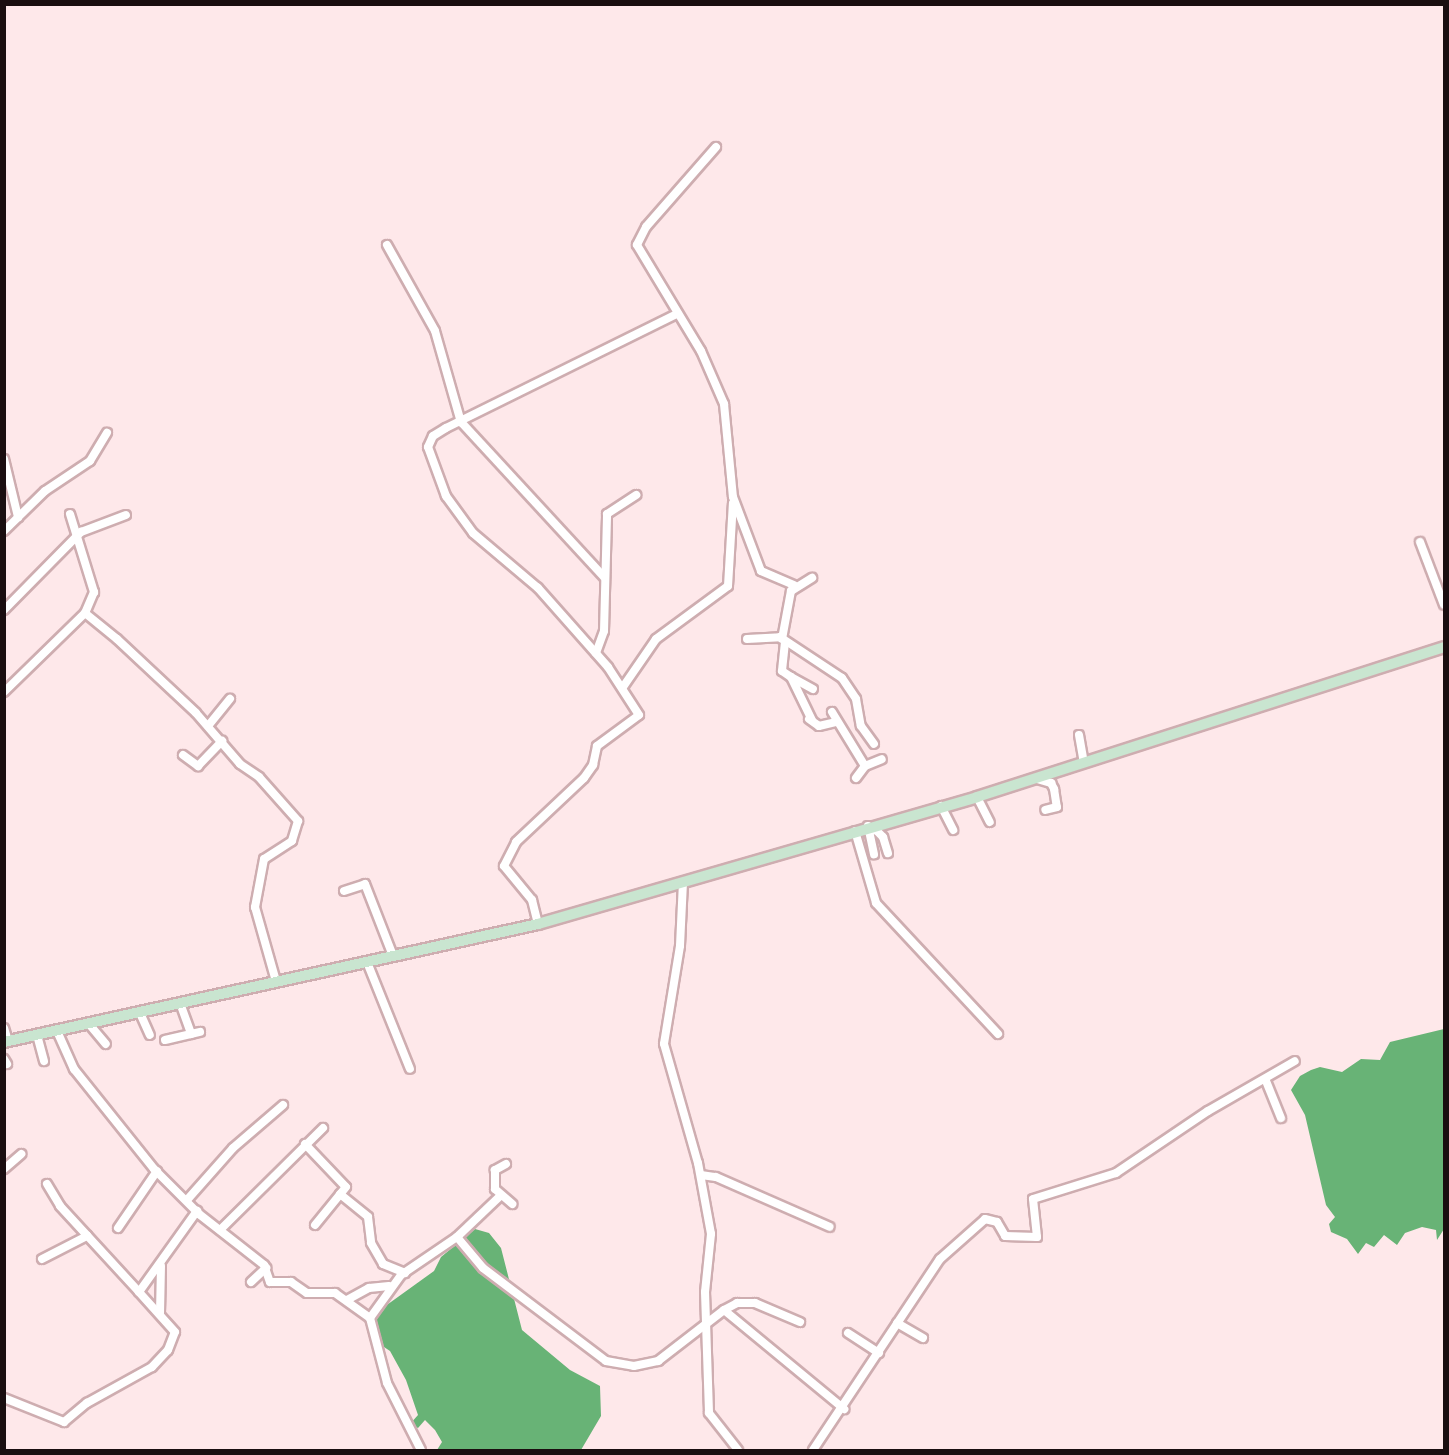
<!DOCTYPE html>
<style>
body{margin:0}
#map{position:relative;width:1449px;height:1455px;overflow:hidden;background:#fee8ea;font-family:"Roboto Serif",serif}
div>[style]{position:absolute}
.water>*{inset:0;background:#68b376}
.roads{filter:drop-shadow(2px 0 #ceadb0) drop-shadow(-2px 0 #ceadb0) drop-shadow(0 2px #ceadb0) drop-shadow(0 -2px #ceadb0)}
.street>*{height:8px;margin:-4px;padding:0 4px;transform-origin:4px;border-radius:4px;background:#fff}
.secondary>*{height:10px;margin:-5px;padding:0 5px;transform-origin:5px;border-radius:5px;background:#c9e5d0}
span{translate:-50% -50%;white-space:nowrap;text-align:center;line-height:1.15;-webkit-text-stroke:6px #fee8ea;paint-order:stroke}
.frame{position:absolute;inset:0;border:6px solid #1a0e10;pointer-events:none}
</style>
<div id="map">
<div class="water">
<i style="clip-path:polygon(1444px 1029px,1444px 1229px,1437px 1240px,1436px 1230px,1422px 1227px,1405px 1233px,1397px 1245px,1384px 1235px,1374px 1247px,1366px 1243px,1358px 1254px,1347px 1239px,1331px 1232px,1329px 1224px,1335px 1217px,1326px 1205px,1305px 1115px,1291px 1090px,1300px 1076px,1311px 1070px,1320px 1067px,1342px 1072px,1361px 1059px,1380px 1060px,1390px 1042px)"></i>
<i style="clip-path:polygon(475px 1229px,489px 1233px,501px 1248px,522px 1330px,570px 1370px,600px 1386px,601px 1416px,581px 1450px,437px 1450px,442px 1442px,435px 1430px,425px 1420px,418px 1428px,410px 1424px,418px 1415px,406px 1380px,390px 1351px,381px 1345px,376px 1319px,384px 1307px,434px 1271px,441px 1257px)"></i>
</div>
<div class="roads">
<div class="street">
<i style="left:716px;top:147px;width:106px;rotate:131.2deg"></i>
<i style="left:646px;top:227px;width:20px;rotate:117deg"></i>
<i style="left:637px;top:245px;width:124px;rotate:58.9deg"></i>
<i style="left:701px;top:351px;width:58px;rotate:66.5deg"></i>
<i style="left:724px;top:404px;width:93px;rotate:84.5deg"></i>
<i style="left:733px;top:497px;width:79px;rotate:69.3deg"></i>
<i style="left:761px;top:571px;width:36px;rotate:23deg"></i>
<i style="left:387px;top:245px;width:98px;rotate:60.8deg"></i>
<i style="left:435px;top:331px;width:95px;rotate:74.1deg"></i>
<i style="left:461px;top:422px;width:211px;rotate:47.3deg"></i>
<i style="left:4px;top:459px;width:60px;rotate:76.4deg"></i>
<i style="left:70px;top:514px;width:82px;rotate:72.9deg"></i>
<i style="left:94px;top:592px;width:23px;rotate:113deg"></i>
<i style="left:4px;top:531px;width:57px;rotate:-44.3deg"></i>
<i style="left:45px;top:491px;width:54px;rotate:-33.7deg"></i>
<i style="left:90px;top:461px;width:33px;rotate:-59deg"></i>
<i style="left:1420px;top:542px;width:67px;rotate:69.1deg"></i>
<i style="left:4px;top:610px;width:110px;rotate:-45.4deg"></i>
<i style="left:81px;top:532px;width:48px;rotate:-20.7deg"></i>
<i style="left:747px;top:639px;width:33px;rotate:-3deg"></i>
<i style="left:780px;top:637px;width:74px;rotate:33.5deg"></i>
<i style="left:842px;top:678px;width:25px;rotate:56deg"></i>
<i style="left:856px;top:699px;width:27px;rotate:80deg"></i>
<i style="left:861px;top:726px;width:22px;rotate:54deg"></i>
<i style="left:782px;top:639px;width:49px;rotate:-79.4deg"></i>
<i style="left:791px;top:591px;width:25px;rotate:-32deg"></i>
<i style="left:785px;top:642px;width:29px;rotate:96deg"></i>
<i style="left:782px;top:671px;width:11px;rotate:34deg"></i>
<i style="left:791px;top:677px;width:48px;rotate:64deg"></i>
<i style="left:596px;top:653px;width:23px;rotate:-70deg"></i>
<i style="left:604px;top:631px;width:117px;rotate:-88.5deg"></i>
<i style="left:607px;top:514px;width:35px;rotate:-33deg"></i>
<i style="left:791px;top:677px;width:25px;rotate:29deg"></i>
<i style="left:623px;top:687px;width:58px;rotate:-55.5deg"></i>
<i style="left:656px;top:639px;width:89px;rotate:-36.4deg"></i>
<i style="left:728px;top:586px;width:83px;rotate:-86.6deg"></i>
<i style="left:4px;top:692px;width:113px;rotate:-44.3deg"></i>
<i style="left:85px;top:613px;width:41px;rotate:39.1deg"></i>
<i style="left:117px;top:639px;width:108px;rotate:43.1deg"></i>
<i style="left:196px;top:713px;width:67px;rotate:49.2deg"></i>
<i style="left:240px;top:764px;width:23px;rotate:34deg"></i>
<i style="left:259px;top:777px;width:59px;rotate:48.4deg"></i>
<i style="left:298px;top:821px;width:21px;rotate:107deg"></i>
<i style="left:292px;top:841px;width:33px;rotate:147deg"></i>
<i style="left:264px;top:859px;width:49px;rotate:100.6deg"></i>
<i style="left:255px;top:907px;width:77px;rotate:74.2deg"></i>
<i style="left:832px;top:712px;width:63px;rotate:58.6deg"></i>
<i style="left:809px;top:719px;width:12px;rotate:35deg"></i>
<i style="left:819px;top:726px;width:18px;rotate:-13deg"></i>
<i style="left:208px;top:726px;width:35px;rotate:-51deg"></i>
<i style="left:1079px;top:735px;width:28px;rotate:80deg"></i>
<i style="left:183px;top:755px;width:19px;rotate:36deg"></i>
<i style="left:198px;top:766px;width:35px;rotate:-46deg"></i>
<i style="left:856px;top:778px;width:15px;rotate:-53deg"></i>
<i style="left:865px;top:766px;width:18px;rotate:-22deg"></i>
<i style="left:1037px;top:779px;width:15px;rotate:16deg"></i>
<i style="left:1051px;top:783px;width:7px;rotate:63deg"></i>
<i style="left:1054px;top:789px;width:18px;rotate:81deg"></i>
<i style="left:1057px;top:807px;width:12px;rotate:166deg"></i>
<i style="left:977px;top:797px;width:28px;rotate:63deg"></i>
<i style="left:941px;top:806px;width:27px;rotate:63deg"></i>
<i style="left:868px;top:826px;width:29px;rotate:78deg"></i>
<i style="left:855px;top:831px;width:75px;rotate:73.7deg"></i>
<i style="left:876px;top:903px;width:179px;rotate:47deg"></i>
<i style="left:868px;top:831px;width:8px;rotate:-7deg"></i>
<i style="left:876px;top:830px;width:10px;rotate:45deg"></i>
<i style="left:883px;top:837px;width:17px;rotate:73deg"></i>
<i style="left:683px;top:882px;width:64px;rotate:92.7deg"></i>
<i style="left:680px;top:946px;width:99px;rotate:99.3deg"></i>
<i style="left:664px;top:1044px;width:124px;rotate:74.1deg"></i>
<i style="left:698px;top:1163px;width:72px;rotate:79.6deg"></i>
<i style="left:711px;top:1234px;width:58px;rotate:95.9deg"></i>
<i style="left:705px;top:1292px;width:121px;rotate:88.1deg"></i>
<i style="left:709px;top:1413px;width:47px;rotate:51.9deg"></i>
<i style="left:344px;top:891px;width:22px;rotate:-18deg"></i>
<i style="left:365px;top:884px;width:77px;rotate:68.7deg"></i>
<i style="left:538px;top:924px;width:25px;rotate:-104deg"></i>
<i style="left:532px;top:900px;width:44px;rotate:-129.5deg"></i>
<i style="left:504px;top:866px;width:27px;rotate:-63deg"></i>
<i style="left:516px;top:842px;width:93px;rotate:-43.3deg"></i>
<i style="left:584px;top:778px;width:16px;rotate:-55deg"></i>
<i style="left:593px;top:765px;width:19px;rotate:-78deg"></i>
<i style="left:597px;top:746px;width:52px;rotate:-36.4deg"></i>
<i style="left:639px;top:715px;width:57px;rotate:-122.9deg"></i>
<i style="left:608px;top:667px;width:106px;rotate:-131.5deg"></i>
<i style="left:538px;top:588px;width:85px;rotate:-139.8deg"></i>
<i style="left:473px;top:533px;width:46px;rotate:-126.1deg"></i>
<i style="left:446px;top:496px;width:52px;rotate:-110.2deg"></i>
<i style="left:428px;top:447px;width:12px;rotate:-66deg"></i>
<i style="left:433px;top:436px;width:15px;rotate:-32deg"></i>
<i style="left:446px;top:428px;width:255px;rotate:-26.3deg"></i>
<i style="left:367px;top:962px;width:115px;rotate:68.1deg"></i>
<i style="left:180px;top:1003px;width:33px;rotate:70deg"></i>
<i style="left:140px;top:1013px;width:24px;rotate:66deg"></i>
<i style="left:89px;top:1024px;width:26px;rotate:50deg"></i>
<i style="left:4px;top:1028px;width:14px;rotate:73deg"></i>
<i style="left:57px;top:1031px;width:42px;rotate:65.9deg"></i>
<i style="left:74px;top:1069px;width:128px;rotate:51.3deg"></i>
<i style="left:154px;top:1169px;width:64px;rotate:45deg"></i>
<i style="left:199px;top:1214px;width:83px;rotate:38.1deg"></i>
<i style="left:264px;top:1265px;width:18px;rotate:71deg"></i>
<i style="left:270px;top:1282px;width:21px"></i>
<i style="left:291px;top:1282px;width:19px;rotate:35deg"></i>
<i style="left:307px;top:1293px;width:28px"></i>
<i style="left:335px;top:1293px;width:43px;rotate:35.5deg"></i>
<i style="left:370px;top:1318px;width:67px;rotate:75.3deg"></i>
<i style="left:387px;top:1383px;width:75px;rotate:63.1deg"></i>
<i style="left:37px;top:1035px;width:27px;rotate:75deg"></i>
<i style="left:165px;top:1040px;width:36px;rotate:-13deg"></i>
<i style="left:4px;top:1059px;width:6px;rotate:59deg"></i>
<i style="left:1266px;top:1081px;width:40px;rotate:68deg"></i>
<i style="left:305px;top:1144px;width:59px;rotate:46.4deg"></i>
<i style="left:346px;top:1187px;width:49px;rotate:129.2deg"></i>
<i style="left:506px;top:1164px;width:13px;rotate:151deg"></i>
<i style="left:495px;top:1170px;width:19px;rotate:90deg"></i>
<i style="left:495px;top:1189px;width:23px;rotate:41deg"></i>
<i style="left:4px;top:1169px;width:23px;rotate:-41deg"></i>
<i style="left:701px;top:1175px;width:15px;rotate:8deg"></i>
<i style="left:716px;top:1177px;width:124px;rotate:23.7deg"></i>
<i style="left:47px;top:1184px;width:26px;rotate:59deg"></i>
<i style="left:60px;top:1206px;width:117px;rotate:47.4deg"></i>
<i style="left:139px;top:1292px;width:100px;rotate:-54.4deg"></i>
<i style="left:340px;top:1194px;width:36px;rotate:39deg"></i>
<i style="left:368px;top:1217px;width:26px;rotate:83deg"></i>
<i style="left:371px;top:1243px;width:24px;rotate:60deg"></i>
<i style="left:383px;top:1264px;width:24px;rotate:22deg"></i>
<i style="left:187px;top:1200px;width:69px;rotate:-48.5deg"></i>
<i style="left:233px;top:1148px;width:66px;rotate:-40.7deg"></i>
<i style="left:118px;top:1228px;width:69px;rotate:-55.6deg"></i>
<i style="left:220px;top:1230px;width:145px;rotate:-44.7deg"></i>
<i style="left:457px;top:1237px;width:40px;rotate:50deg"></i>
<i style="left:483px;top:1268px;width:154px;rotate:37.1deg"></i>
<i style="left:606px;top:1361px;width:28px;rotate:10deg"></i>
<i style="left:634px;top:1366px;width:25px;rotate:-12deg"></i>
<i style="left:658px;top:1361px;width:83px;rotate:-37.7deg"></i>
<i style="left:724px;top:1310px;width:156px;rotate:39.5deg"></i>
<i style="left:42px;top:1259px;width:51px;rotate:-27.1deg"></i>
<i style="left:251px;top:1282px;width:21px;rotate:-43deg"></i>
<i style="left:347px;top:1300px;width:25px;rotate:-29deg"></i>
<i style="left:369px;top:1288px;width:20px;rotate:-6deg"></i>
<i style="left:724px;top:1310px;width:15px;rotate:-28deg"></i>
<i style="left:737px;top:1303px;width:18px"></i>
<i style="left:755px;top:1303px;width:49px;rotate:22.9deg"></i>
<i style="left:160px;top:1313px;width:47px;rotate:-88.8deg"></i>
<i style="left:370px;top:1318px;width:53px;rotate:-54.2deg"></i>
<i style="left:401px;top:1275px;width:68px;rotate:-34.2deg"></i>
<i style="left:457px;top:1237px;width:59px;rotate:-43.6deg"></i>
<i style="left:897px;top:1323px;width:30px;rotate:30deg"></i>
<i style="left:848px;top:1333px;width:37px;rotate:33deg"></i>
<i style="left:4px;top:1398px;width:65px;rotate:21.8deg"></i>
<i style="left:64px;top:1422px;width:30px;rotate:-40deg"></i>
<i style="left:87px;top:1403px;width:74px;rotate:-29deg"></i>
<i style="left:152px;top:1367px;width:23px;rotate:-47deg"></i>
<i style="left:168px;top:1350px;width:19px;rotate:-69deg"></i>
<i style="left:175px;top:1332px;width:54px;rotate:-132deg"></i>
<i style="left:813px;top:1450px;width:229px;rotate:-56.4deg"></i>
<i style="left:940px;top:1259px;width:60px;rotate:-41.6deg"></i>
<i style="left:985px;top:1219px;width:12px;rotate:14deg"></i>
<i style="left:997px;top:1222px;width:16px;rotate:60deg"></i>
<i style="left:1005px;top:1236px;width:32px;rotate:2deg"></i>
<i style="left:1037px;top:1237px;width:38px;rotate:-96deg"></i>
<i style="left:1033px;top:1199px;width:87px;rotate:-17.4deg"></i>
<i style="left:1116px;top:1173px;width:111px;rotate:-34deg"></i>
<i style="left:1208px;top:1111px;width:100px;rotate:-29.9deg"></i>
</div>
<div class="secondary">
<i style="left:4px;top:1042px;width:547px;rotate:-12.46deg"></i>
<i style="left:538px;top:924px;width:457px;rotate:-16.1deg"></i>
<i style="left:977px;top:797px;width:490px;rotate:-17.8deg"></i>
</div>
</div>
<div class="frame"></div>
</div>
